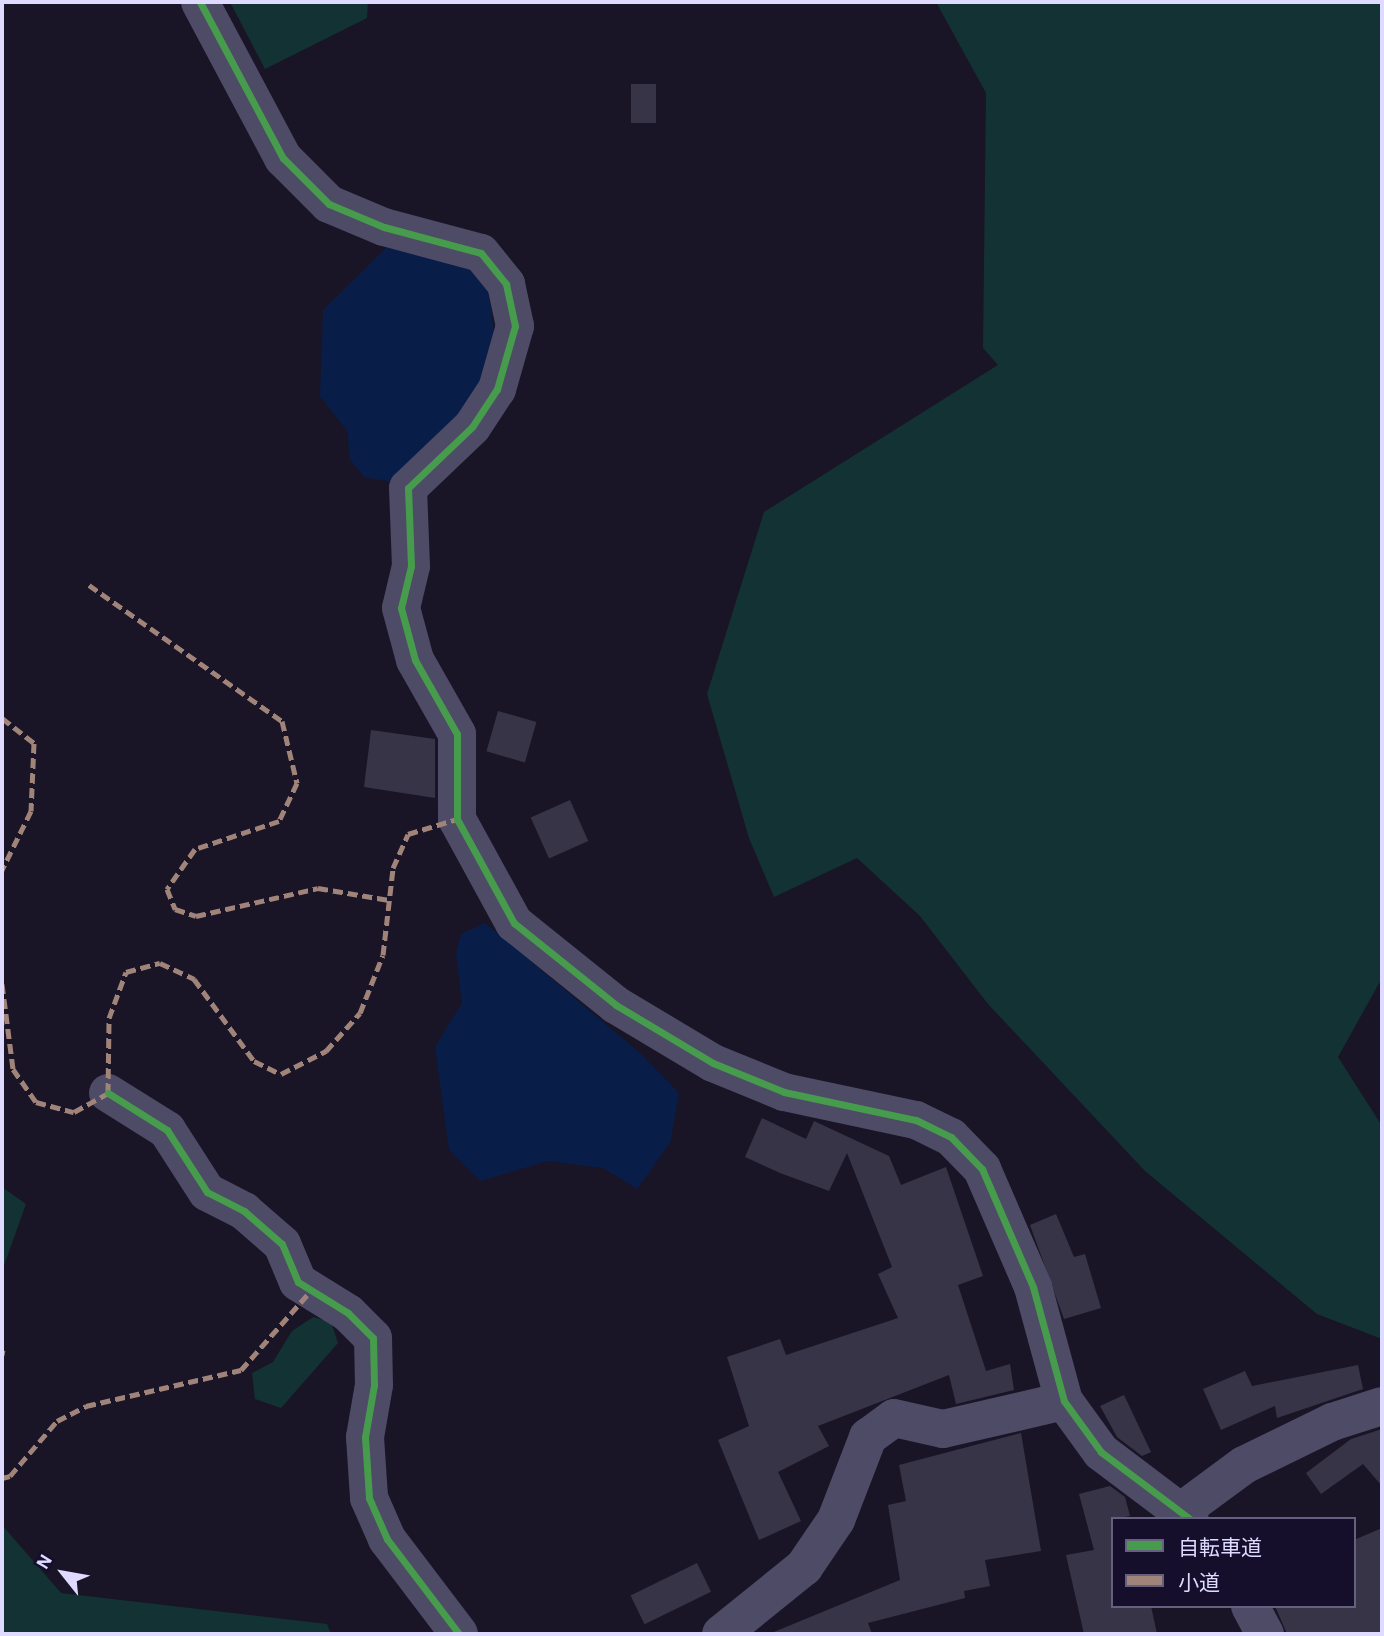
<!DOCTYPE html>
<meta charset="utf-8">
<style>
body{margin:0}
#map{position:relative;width:1384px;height:1636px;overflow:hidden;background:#191526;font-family:"Alegreya Sans","Noto Sans JP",sans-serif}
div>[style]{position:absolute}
.green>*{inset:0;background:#133234}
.water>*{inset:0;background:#091d49}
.building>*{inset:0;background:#383447;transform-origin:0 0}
.minor>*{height:38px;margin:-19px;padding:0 19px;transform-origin:19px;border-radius:19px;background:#4d4b66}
.quiet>*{height:5px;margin-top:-2.5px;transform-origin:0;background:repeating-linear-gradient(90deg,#a18479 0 10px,transparent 0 15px)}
.cycleway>*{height:7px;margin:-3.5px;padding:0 3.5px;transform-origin:3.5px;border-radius:3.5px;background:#469c4c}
span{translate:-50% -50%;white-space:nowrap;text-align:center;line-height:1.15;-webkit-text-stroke:6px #150f2c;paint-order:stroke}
.frame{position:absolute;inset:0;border:4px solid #dfdaff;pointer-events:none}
.legend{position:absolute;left:1111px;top:1517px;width:245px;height:91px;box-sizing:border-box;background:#150f2c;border:2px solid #666080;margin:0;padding:9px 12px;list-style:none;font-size:21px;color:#dfdaff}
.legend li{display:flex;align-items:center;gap:14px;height:35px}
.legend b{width:35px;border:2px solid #666080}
.north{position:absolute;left:28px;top:1538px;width:70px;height:70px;-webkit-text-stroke:5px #150f2c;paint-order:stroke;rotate:301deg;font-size:19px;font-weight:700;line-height:28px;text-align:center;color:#dfdaff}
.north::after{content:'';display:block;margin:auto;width:24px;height:32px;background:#dfdaff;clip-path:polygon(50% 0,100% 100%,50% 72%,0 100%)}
</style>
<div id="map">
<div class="green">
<i style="clip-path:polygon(230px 2px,368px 2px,367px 18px,265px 69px)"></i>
<i style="clip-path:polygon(936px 2px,1382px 2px,1382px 978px,1338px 1057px,1382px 1126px,1382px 1339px,1317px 1314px,1145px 1171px,988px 1004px,920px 916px,857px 858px,774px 897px,749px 838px,707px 694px,764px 512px,998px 365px,983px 348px,986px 93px)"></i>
<i style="clip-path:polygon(2px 1187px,26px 1204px,2px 1271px)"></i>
<i style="clip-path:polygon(313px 1317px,331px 1322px,338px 1343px,281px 1408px,255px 1399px,252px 1373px,273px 1362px,292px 1331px)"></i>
<i style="clip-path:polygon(2px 1525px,61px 1593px,327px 1624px,331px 1634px,2px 1634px)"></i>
</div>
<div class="water">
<i style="clip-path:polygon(387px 247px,462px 259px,489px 293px,494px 333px,477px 408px,392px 482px,364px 477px,349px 458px,348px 432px,320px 396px,323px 310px)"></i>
<i style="clip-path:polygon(485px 923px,640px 1053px,679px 1093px,670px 1143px,637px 1189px,603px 1168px,548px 1161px,480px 1181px,449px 1150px,435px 1047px,462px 1003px,456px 953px,461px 934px)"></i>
</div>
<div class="building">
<i style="left:631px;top:84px;width:25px;height:39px"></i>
<i style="left:498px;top:711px;width:40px;height:42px;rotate:16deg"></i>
<i style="clip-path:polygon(371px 730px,435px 739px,435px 798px,364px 787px)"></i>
<i style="left:570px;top:800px;width:45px;height:43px;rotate:66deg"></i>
<i style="clip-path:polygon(762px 1118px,806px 1139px,814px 1121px,889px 1156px,901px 1185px,946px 1167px,983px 1276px,958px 1285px,986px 1371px,1010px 1364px,1014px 1390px,956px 1404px,949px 1375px,818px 1426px,829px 1446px,778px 1472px,801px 1521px,759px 1540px,718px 1440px,749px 1426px,727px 1357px,780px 1339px,786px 1355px,898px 1318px,878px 1274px,892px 1267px,847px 1153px,829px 1191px,780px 1173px,745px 1157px)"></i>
<i style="clip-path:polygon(1056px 1214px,1074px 1257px,1085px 1254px,1101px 1308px,1064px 1319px,1030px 1225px)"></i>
<i style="clip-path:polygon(1358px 1365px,1363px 1389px,1277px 1418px,1275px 1406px,1221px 1430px,1203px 1389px,1245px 1371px,1252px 1386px)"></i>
<i style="clip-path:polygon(1124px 1395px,1151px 1452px,1142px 1456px,1117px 1437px,1100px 1406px)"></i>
<i style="clip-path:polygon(1382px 1429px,1382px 1486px,1363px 1464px,1321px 1494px,1306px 1473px,1351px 1439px)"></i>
<i style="clip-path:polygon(1021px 1433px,1041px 1551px,985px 1560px,990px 1586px,964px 1591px,965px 1598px,868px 1623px,872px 1634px,769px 1634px,900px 1580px,888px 1505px,906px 1501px,899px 1465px)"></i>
<i style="clip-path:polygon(1110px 1486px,1125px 1497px,1130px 1516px,1113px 1519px,1113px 1606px,1151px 1606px,1157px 1634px,1084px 1634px,1066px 1555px,1094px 1550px,1079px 1494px)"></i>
<i style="clip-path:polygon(1382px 1528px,1382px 1634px,1287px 1634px,1275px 1606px,1354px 1606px,1354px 1540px)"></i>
<i style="left:697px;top:1563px;width:32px;height:74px;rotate:64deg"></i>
</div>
<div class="minor">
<i style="left:200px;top:2px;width:177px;rotate:62deg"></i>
<i style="left:283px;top:158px;width:65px;rotate:45deg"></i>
<i style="left:329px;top:204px;width:60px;rotate:22.7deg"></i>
<i style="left:384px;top:227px;width:100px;rotate:15deg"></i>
<i style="left:481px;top:253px;width:40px;rotate:51deg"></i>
<i style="left:506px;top:284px;width:43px;rotate:77.9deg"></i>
<i style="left:515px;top:326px;width:66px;rotate:105.9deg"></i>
<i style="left:497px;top:389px;width:45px;rotate:123.3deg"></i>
<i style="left:472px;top:427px;width:88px;rotate:136.4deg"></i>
<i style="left:408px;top:488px;width:78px;rotate:87.8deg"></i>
<i style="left:411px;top:566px;width:43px;rotate:103.4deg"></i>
<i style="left:401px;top:608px;width:54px;rotate:74.9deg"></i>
<i style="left:415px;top:660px;width:85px;rotate:60.4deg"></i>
<i style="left:457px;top:734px;width:85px;rotate:90deg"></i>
<i style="left:457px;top:819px;width:119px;rotate:61.3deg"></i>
<i style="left:514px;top:923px;width:131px;rotate:38.8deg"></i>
<i style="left:616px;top:1005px;width:113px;rotate:30.9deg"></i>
<i style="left:713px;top:1063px;width:77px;rotate:22.2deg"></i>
<i style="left:784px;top:1092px;width:135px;rotate:12deg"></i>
<i style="left:916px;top:1120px;width:39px;rotate:26deg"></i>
<i style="left:951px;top:1137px;width:45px;rotate:45.9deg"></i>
<i style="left:982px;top:1169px;width:129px;rotate:66.6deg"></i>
<i style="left:1033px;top:1287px;width:118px;rotate:74.8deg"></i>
<i style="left:1064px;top:1401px;width:63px;rotate:54deg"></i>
<i style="left:1101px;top:1452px;width:111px;rotate:37deg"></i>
<i style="left:108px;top:1093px;width:70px;rotate:32.1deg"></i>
<i style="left:167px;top:1130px;width:74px;rotate:57.2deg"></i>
<i style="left:207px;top:1192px;width:42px;rotate:27.2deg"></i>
<i style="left:244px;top:1211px;width:50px;rotate:41deg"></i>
<i style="left:282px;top:1244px;width:41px;rotate:67.2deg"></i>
<i style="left:298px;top:1282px;width:59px;rotate:31.8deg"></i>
<i style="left:348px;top:1313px;width:35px;rotate:45deg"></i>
<i style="left:373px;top:1338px;width:47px;rotate:88.8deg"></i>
<i style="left:374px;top:1385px;width:53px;rotate:99.8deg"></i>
<i style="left:365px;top:1437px;width:61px;rotate:86.2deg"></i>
<i style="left:369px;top:1498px;width:45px;rotate:66.3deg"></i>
<i style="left:387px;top:1539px;width:119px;rotate:52.8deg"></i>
<i style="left:1183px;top:1510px;width:76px;rotate:-36.4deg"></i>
<i style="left:1244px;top:1465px;width:98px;rotate:-26deg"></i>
<i style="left:1332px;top:1422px;width:52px;rotate:-17.7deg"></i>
<i style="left:1250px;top:1606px;width:32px;rotate:62deg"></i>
<i style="left:721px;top:1634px;width:107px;rotate:-38.9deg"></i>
<i style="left:804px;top:1567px;width:57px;rotate:-55.8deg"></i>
<i style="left:836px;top:1520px;width:89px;rotate:-68.9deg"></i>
<i style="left:868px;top:1437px;width:32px;rotate:-36deg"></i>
<i style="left:894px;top:1418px;width:50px;rotate:12.7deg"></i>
<i style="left:943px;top:1429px;width:124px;rotate:-13deg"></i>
</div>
<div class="quiet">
<i style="left:89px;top:585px;width:236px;rotate:35.2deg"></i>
<i style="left:282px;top:721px;width:64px;rotate:76.4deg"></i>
<i style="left:297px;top:783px;width:42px;rotate:115.3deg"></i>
<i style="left:279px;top:821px;width:89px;rotate:161.6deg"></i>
<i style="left:195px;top:849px;width:49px;rotate:125deg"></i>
<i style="left:167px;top:889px;width:22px;rotate:68deg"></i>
<i style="left:175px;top:909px;width:22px;rotate:18deg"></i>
<i style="left:196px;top:916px;width:125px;rotate:-12.9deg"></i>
<i style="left:318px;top:888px;width:72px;rotate:9.6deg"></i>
<i style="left:2px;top:718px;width:41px;rotate:38deg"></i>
<i style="left:34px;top:743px;width:68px;rotate:92.5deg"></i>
<i style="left:31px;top:811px;width:66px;rotate:116.2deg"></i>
<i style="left:2px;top:984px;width:86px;rotate:82.6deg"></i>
<i style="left:13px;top:1069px;width:40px;rotate:55.1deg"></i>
<i style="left:36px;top:1102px;width:39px;rotate:15deg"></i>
<i style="left:74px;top:1112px;width:39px;rotate:-29deg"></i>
<i style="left:108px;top:1093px;width:75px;rotate:-89.2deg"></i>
<i style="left:109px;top:1018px;width:49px;rotate:-69.7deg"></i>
<i style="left:126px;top:972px;width:35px;rotate:-15deg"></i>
<i style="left:160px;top:963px;width:38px;rotate:25deg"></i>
<i style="left:194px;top:979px;width:102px;rotate:53.8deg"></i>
<i style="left:254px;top:1061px;width:30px;rotate:26deg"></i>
<i style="left:281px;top:1074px;width:51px;rotate:-27.1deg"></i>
<i style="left:326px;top:1051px;width:51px;rotate:-48.2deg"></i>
<i style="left:360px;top:1013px;width:62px;rotate:-68.4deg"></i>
<i style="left:383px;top:955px;width:88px;rotate:-83.4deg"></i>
<i style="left:393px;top:868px;width:37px;rotate:-66deg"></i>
<i style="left:408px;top:834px;width:51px;rotate:-17deg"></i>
<i style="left:2px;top:1355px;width:5px;rotate:-79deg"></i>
<i style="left:2px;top:1478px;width:8px;rotate:-14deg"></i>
<i style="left:10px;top:1476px;width:72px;rotate:-49.5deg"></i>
<i style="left:57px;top:1421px;width:33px;rotate:-27deg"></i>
<i style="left:86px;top:1406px;width:159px;rotate:-13.1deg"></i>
<i style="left:241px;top:1370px;width:103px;rotate:-48.6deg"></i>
</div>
<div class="cycleway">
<i style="left:200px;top:2px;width:177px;rotate:62deg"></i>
<i style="left:283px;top:158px;width:65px;rotate:45deg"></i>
<i style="left:329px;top:204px;width:60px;rotate:22.7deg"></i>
<i style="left:384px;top:227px;width:100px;rotate:15deg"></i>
<i style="left:481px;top:253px;width:40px;rotate:51deg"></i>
<i style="left:506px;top:284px;width:43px;rotate:77.9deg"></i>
<i style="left:515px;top:326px;width:66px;rotate:105.9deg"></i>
<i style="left:497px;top:389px;width:45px;rotate:123.3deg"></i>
<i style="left:472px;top:427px;width:88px;rotate:136.4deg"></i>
<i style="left:408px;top:488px;width:78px;rotate:87.8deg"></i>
<i style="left:411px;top:566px;width:43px;rotate:103.4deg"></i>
<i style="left:401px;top:608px;width:54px;rotate:74.9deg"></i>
<i style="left:415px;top:660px;width:85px;rotate:60.4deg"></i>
<i style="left:457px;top:734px;width:85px;rotate:90deg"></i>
<i style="left:457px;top:819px;width:119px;rotate:61.3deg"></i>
<i style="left:514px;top:923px;width:131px;rotate:38.8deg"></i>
<i style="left:616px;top:1005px;width:113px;rotate:30.9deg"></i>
<i style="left:713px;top:1063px;width:77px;rotate:22.2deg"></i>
<i style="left:784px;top:1092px;width:135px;rotate:12deg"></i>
<i style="left:916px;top:1120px;width:39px;rotate:26deg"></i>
<i style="left:951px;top:1137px;width:45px;rotate:45.9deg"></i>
<i style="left:982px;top:1169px;width:129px;rotate:66.6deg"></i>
<i style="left:1033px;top:1287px;width:118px;rotate:74.8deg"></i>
<i style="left:1064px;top:1401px;width:63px;rotate:54deg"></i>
<i style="left:1101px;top:1452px;width:111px;rotate:37deg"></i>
<i style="left:108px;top:1093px;width:70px;rotate:32.1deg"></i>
<i style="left:167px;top:1130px;width:74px;rotate:57.2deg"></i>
<i style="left:207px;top:1192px;width:42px;rotate:27.2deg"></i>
<i style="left:244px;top:1211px;width:50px;rotate:41deg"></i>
<i style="left:282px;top:1244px;width:41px;rotate:67.2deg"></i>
<i style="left:298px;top:1282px;width:59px;rotate:31.8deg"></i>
<i style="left:348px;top:1313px;width:35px;rotate:45deg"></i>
<i style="left:373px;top:1338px;width:47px;rotate:88.8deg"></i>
<i style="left:374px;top:1385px;width:53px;rotate:99.8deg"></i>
<i style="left:365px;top:1437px;width:61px;rotate:86.2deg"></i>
<i style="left:369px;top:1498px;width:45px;rotate:66.3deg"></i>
<i style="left:387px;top:1539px;width:119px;rotate:52.8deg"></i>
</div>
<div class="frame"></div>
<ul class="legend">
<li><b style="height:9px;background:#469c4c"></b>自転車道</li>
<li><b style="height:9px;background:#a18479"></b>小道</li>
</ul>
<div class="north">N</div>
</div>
